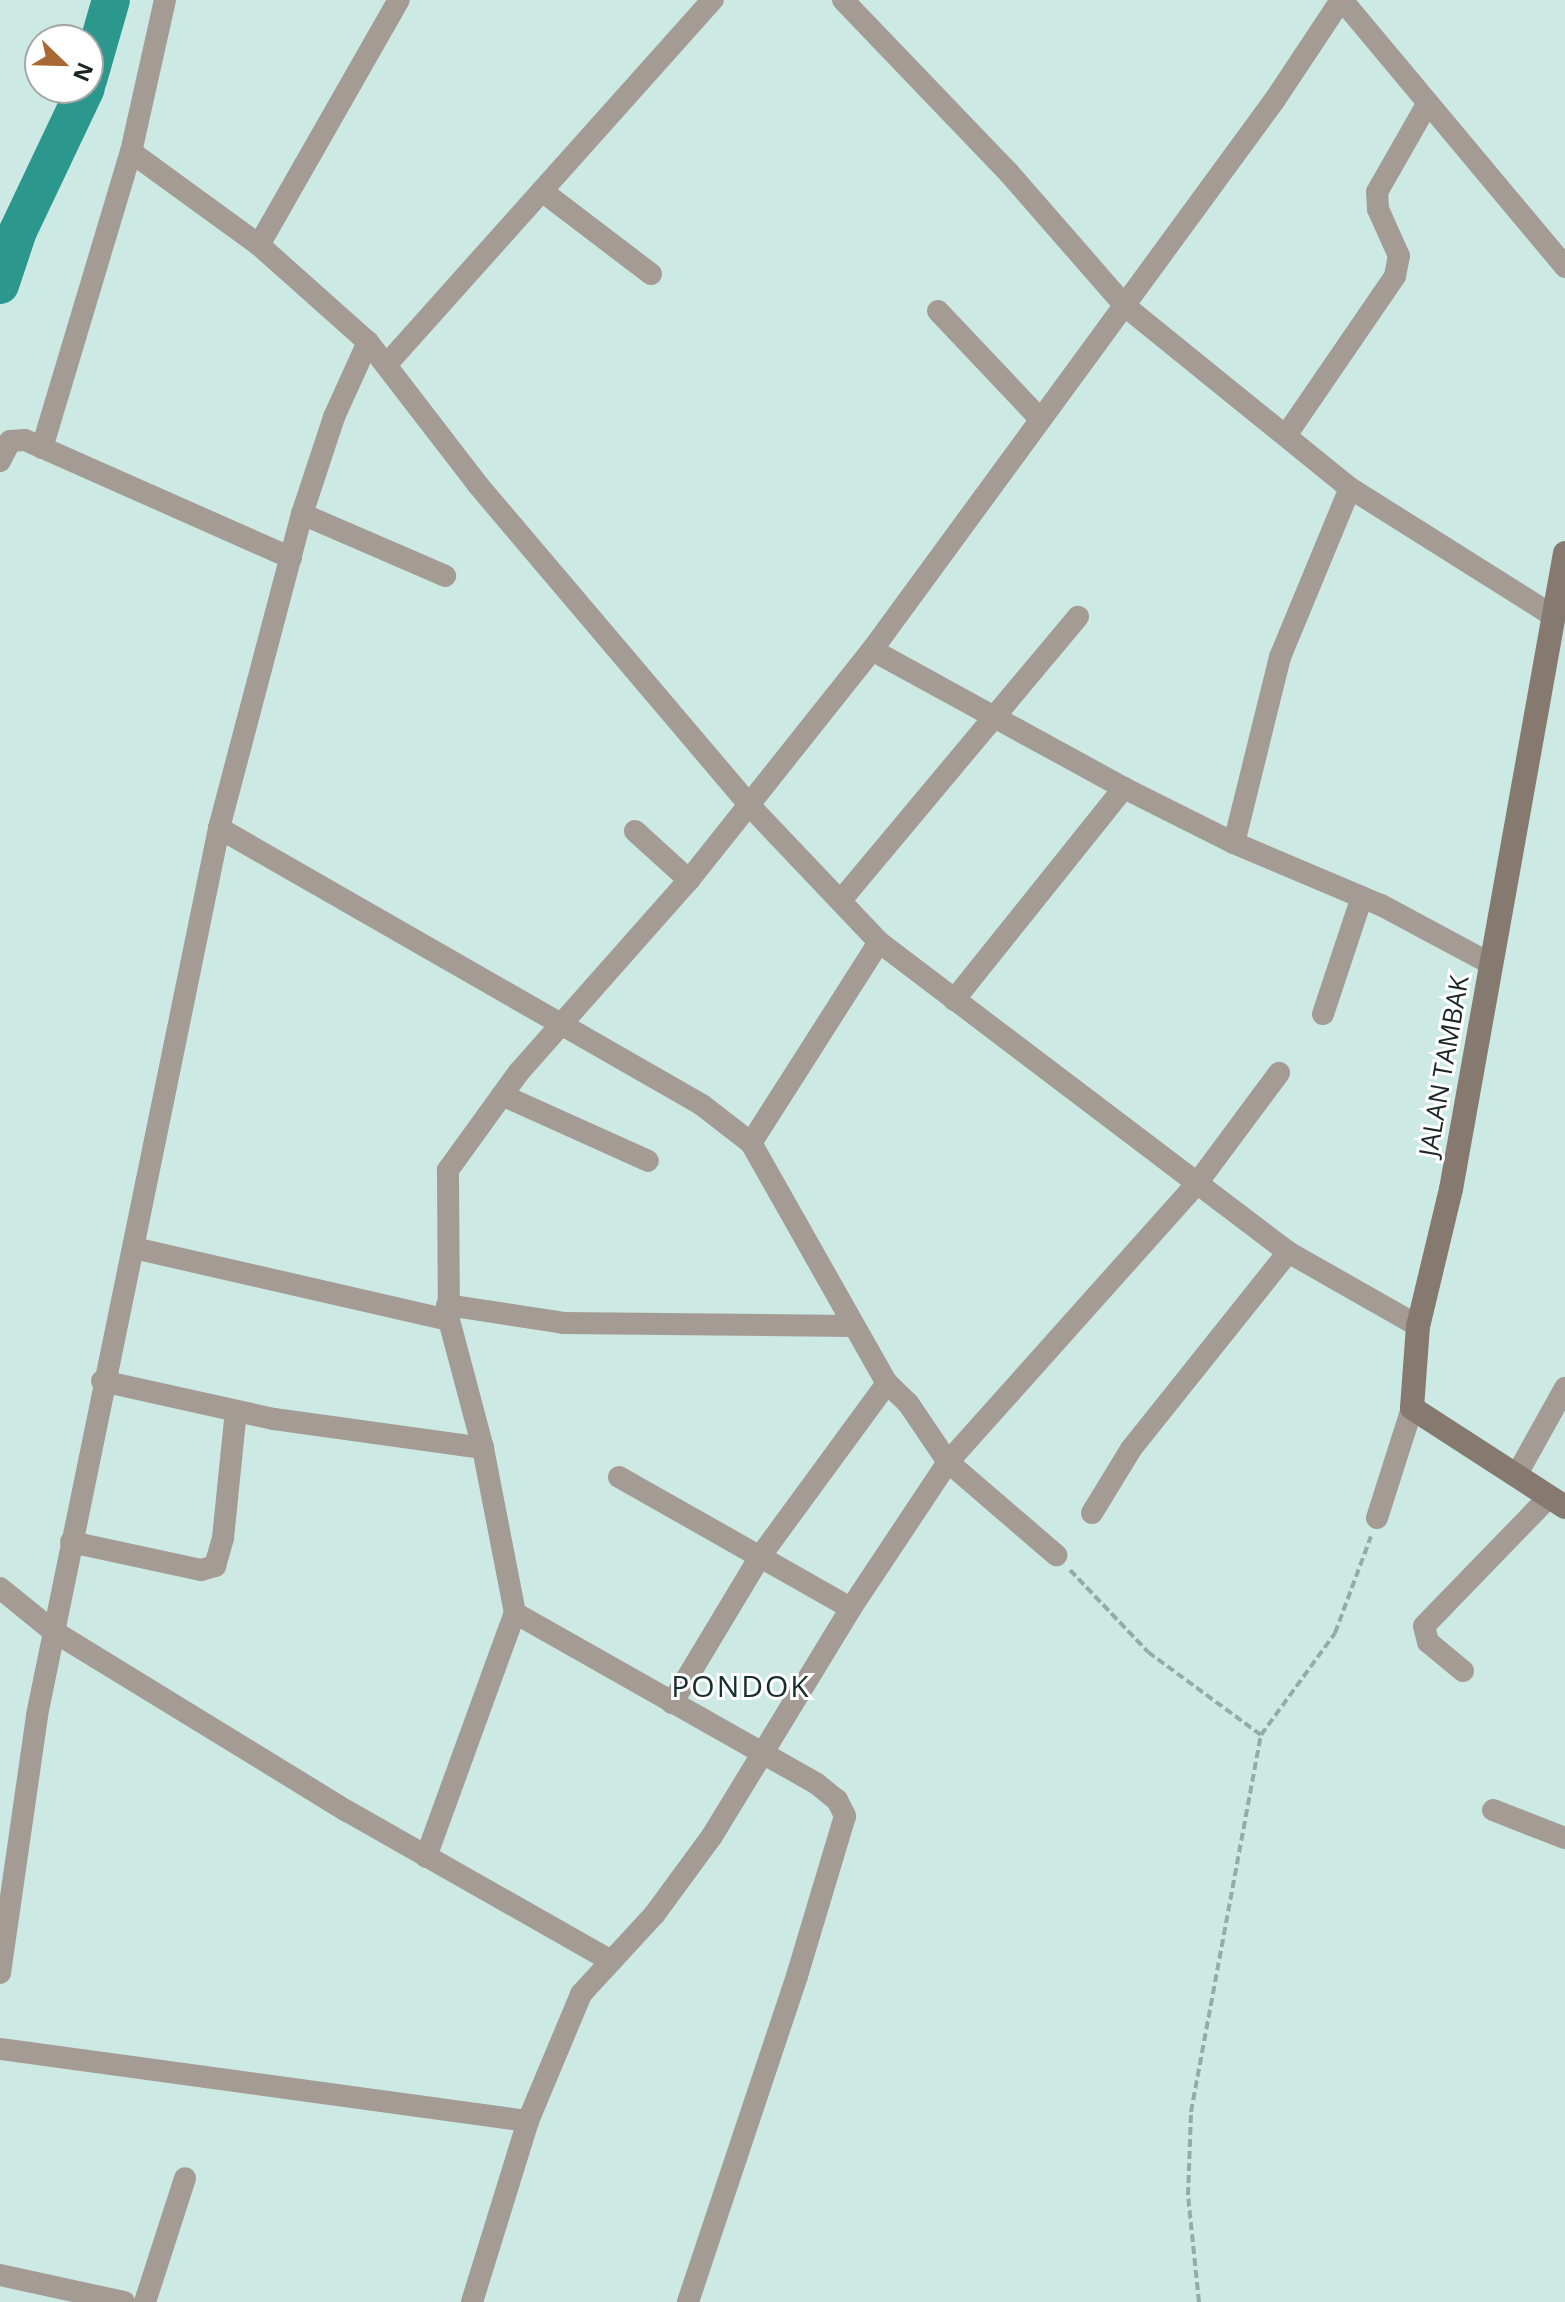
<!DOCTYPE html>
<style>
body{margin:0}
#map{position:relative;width:1565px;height:2302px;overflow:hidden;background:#cce9e4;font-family:"Open Sans",sans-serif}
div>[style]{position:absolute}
.river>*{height:38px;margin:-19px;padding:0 19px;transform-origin:19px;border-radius:19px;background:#2c978c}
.path>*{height:4px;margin-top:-2px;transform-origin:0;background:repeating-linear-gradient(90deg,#94aba7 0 8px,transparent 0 12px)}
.street>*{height:22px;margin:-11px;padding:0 11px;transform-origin:11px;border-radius:11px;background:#a49b95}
.secondary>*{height:24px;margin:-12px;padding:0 12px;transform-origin:12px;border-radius:12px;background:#867970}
span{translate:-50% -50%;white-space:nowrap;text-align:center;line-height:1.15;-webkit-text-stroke:6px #fff;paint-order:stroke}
.street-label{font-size:26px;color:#1b2625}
.quarter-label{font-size:30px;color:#172f2c;letter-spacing:2px}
.north{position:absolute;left:24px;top:24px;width:80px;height:80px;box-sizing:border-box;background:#fff;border:2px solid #a4a8a8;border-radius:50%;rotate:113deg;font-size:22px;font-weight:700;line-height:32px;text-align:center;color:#1b2625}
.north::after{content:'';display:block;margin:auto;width:28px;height:36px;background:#aa6934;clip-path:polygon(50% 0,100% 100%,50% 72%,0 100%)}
</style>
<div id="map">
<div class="river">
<i style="left:88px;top:80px;width:83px;rotate:-74deg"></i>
<i style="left:0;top:285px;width:57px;rotate:-71.6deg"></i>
<i style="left:18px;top:231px;width:158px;rotate:-64.6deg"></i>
</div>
<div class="path">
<i style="left:1070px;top:1570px;width:113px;rotate:46.4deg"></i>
<i style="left:1148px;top:1652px;width:140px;rotate:36.3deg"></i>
<i style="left:1199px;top:2302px;width:108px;rotate:-95.9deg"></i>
<i style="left:1188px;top:2195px;width:83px;rotate:-87.9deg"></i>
<i style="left:1191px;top:2112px;width:383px;rotate:-79.5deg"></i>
<i style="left:1261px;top:1735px;width:126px;rotate:-54deg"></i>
<i style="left:1335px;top:1633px;width:103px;rotate:-69.6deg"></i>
</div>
<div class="street">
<i style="left:843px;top:0;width:240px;rotate:46.2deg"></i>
<i style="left:1009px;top:173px;width:176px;rotate:48.9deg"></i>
<i style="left:1125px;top:306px;width:289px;rotate:39deg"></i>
<i style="left:1350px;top:488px;width:240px;rotate:32.2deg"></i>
<i style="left:1342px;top:0;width:348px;rotate:50.1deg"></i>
<i style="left:131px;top:152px;width:158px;rotate:36deg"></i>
<i style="left:259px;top:245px;width:146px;rotate:41.7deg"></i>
<i style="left:368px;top:342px;width:180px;rotate:52.4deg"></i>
<i style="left:478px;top:485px;width:421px;rotate:49.7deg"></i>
<i style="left:750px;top:806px;width:187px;rotate:46.5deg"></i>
<i style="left:879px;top:942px;width:513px;rotate:37.16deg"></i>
<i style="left:1288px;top:1252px;width:150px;rotate:29.6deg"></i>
<i style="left:542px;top:191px;width:137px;rotate:37.3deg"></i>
<i style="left:259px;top:245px;width:282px;rotate:-60.3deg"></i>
<i style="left:938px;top:311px;width:149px;rotate:46.6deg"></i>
<i style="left:387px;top:364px;width:489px;rotate:-48.2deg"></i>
<i style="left:1287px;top:434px;width:191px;rotate:-55.6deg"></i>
<i style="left:1395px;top:276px;width:20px;rotate:-79deg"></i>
<i style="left:1399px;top:256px;width:51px;rotate:-114.1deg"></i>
<i style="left:1378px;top:209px;width:17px;rotate:-93deg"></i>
<i style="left:1377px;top:192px;width:99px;rotate:-60.3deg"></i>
<i style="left:42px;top:448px;width:309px;rotate:-73.3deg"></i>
<i style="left:131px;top:152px;width:156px;rotate:-77.4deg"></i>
<i style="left:0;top:461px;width:22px;rotate:-63deg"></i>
<i style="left:10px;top:441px;width:15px;rotate:-4deg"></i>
<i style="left:25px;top:440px;width:291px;rotate:23.9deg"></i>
<i style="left:302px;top:514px;width:156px;rotate:23.4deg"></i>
<i style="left:872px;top:650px;width:287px;rotate:28.7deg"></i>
<i style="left:1124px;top:788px;width:123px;rotate:26.6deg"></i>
<i style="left:1234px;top:843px;width:160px;rotate:22.9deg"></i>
<i style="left:1381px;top:905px;width:123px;rotate:28.2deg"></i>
<i style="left:219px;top:828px;width:557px;rotate:29.83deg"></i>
<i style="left:702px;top:1105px;width:62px;rotate:37.8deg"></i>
<i style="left:751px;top:1143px;width:276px;rotate:60.5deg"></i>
<i style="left:887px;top:1383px;width:29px;rotate:44deg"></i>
<i style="left:908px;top:1403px;width:71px;rotate:55.9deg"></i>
<i style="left:948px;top:1462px;width:143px;rotate:40.7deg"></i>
<i style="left:635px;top:831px;width:73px;rotate:42.2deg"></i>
<i style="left:1234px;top:843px;width:192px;rotate:-76.1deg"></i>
<i style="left:1280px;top:657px;width:183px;rotate:-67.5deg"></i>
<i style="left:842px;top:899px;width:368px;rotate:-50.1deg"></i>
<i style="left:954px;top:1000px;width:272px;rotate:-51.3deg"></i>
<i style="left:1323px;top:1014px;width:123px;rotate:-71.6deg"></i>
<i style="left:502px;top:1095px;width:160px;rotate:24.3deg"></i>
<i style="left:751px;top:1143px;width:238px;rotate:-57.5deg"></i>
<i style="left:134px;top:1248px;width:323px;rotate:12.9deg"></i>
<i style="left:447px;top:1305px;width:118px;rotate:8.7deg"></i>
<i style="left:564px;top:1323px;width:288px;rotate:0.6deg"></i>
<i style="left:102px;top:1381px;width:176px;rotate:12.5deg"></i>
<i style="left:274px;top:1419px;width:211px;rotate:7.9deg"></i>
<i style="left:1516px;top:1476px;width:101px;rotate:-60.9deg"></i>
<i style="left:619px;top:1477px;width:266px;rotate:29.5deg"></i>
<i style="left:1092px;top:1513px;width:75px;rotate:-58.6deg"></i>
<i style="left:1131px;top:1449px;width:252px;rotate:-51.4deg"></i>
<i style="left:1377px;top:1518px;width:115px;rotate:-72.3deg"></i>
<i style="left:71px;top:1542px;width:133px;rotate:12.2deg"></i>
<i style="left:201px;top:1570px;width:15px;rotate:-16deg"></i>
<i style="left:215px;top:1566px;width:29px;rotate:-74deg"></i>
<i style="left:223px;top:1538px;width:128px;rotate:-84.2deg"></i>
<i style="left:0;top:1588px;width:68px;rotate:39.1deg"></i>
<i style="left:53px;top:1631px;width:345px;rotate:31.5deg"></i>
<i style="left:347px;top:1811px;width:304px;rotate:29.6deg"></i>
<i style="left:515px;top:1613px;width:347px;rotate:29.5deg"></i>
<i style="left:817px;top:1784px;width:26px;rotate:39deg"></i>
<i style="left:837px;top:1800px;width:18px;rotate:63deg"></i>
<i style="left:845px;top:1816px;width:167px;rotate:106.7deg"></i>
<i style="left:797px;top:1976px;width:344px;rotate:108.5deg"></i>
<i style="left:1463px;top:1671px;width:45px;rotate:-140.4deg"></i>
<i style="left:1428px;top:1642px;width:16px;rotate:-104deg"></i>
<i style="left:1424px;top:1626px;width:180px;rotate:-45.9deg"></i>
<i style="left:672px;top:1703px;width:169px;rotate:-59deg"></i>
<i style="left:759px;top:1558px;width:217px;rotate:-53.8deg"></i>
<i style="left:1493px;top:1810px;width:77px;rotate:21.3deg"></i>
<i style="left:426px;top:1857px;width:260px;rotate:-70deg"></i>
<i style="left:515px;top:1613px;width:168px;rotate:-101deg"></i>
<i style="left:483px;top:1448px;width:132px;rotate:-104.9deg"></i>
<i style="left:449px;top:1320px;width:150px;rotate:-90.4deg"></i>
<i style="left:448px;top:1170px;width:121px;rotate:-54.1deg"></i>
<i style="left:519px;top:1072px;width:256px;rotate:-48.5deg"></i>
<i style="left:689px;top:880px;width:294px;rotate:-51.5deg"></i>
<i style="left:872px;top:650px;width:680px;rotate:-53.79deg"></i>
<i style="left:1274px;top:101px;width:121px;rotate:-56.4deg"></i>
<i style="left:0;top:1973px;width:261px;rotate:-81.8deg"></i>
<i style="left:37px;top:1715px;width:905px;rotate:-78.4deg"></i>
<i style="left:219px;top:828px;width:325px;rotate:-75.2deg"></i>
<i style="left:302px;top:514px;width:102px;rotate:-71.7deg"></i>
<i style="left:334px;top:417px;width:82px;rotate:-65.6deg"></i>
<i style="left:0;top:2049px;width:533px;rotate:7.77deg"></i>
<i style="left:0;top:2275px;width:127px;rotate:12.3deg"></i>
<i style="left:145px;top:2302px;width:130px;rotate:-72.1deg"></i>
<i style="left:472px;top:2302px;width:189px;rotate:-72.8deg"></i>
<i style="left:528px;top:2121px;width:138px;rotate:-67.3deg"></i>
<i style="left:581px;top:1994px;width:108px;rotate:-47.3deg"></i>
<i style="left:654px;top:1915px;width:98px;rotate:-53.7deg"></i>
<i style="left:712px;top:1836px;width:267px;rotate:-58.6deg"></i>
<i style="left:851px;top:1608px;width:175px;rotate:-56.4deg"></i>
<i style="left:948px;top:1462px;width:375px;rotate:-48.2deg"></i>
<i style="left:1198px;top:1182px;width:136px;rotate:-53.4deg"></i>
</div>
<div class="secondary">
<i style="left:1565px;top:553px;width:646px;rotate:100.16deg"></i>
<i style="left:1451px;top:1189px;width:141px;rotate:103.5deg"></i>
<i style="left:1418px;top:1326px;width:82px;rotate:94.2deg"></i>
<i style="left:1412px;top:1408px;width:182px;rotate:32.9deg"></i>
</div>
<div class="street-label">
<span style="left:1444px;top:1066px;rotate:-80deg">JALAN TAMBAK</span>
</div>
<div class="quarter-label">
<span style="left:741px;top:1686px">PONDOK</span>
</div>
<div class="north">N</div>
</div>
